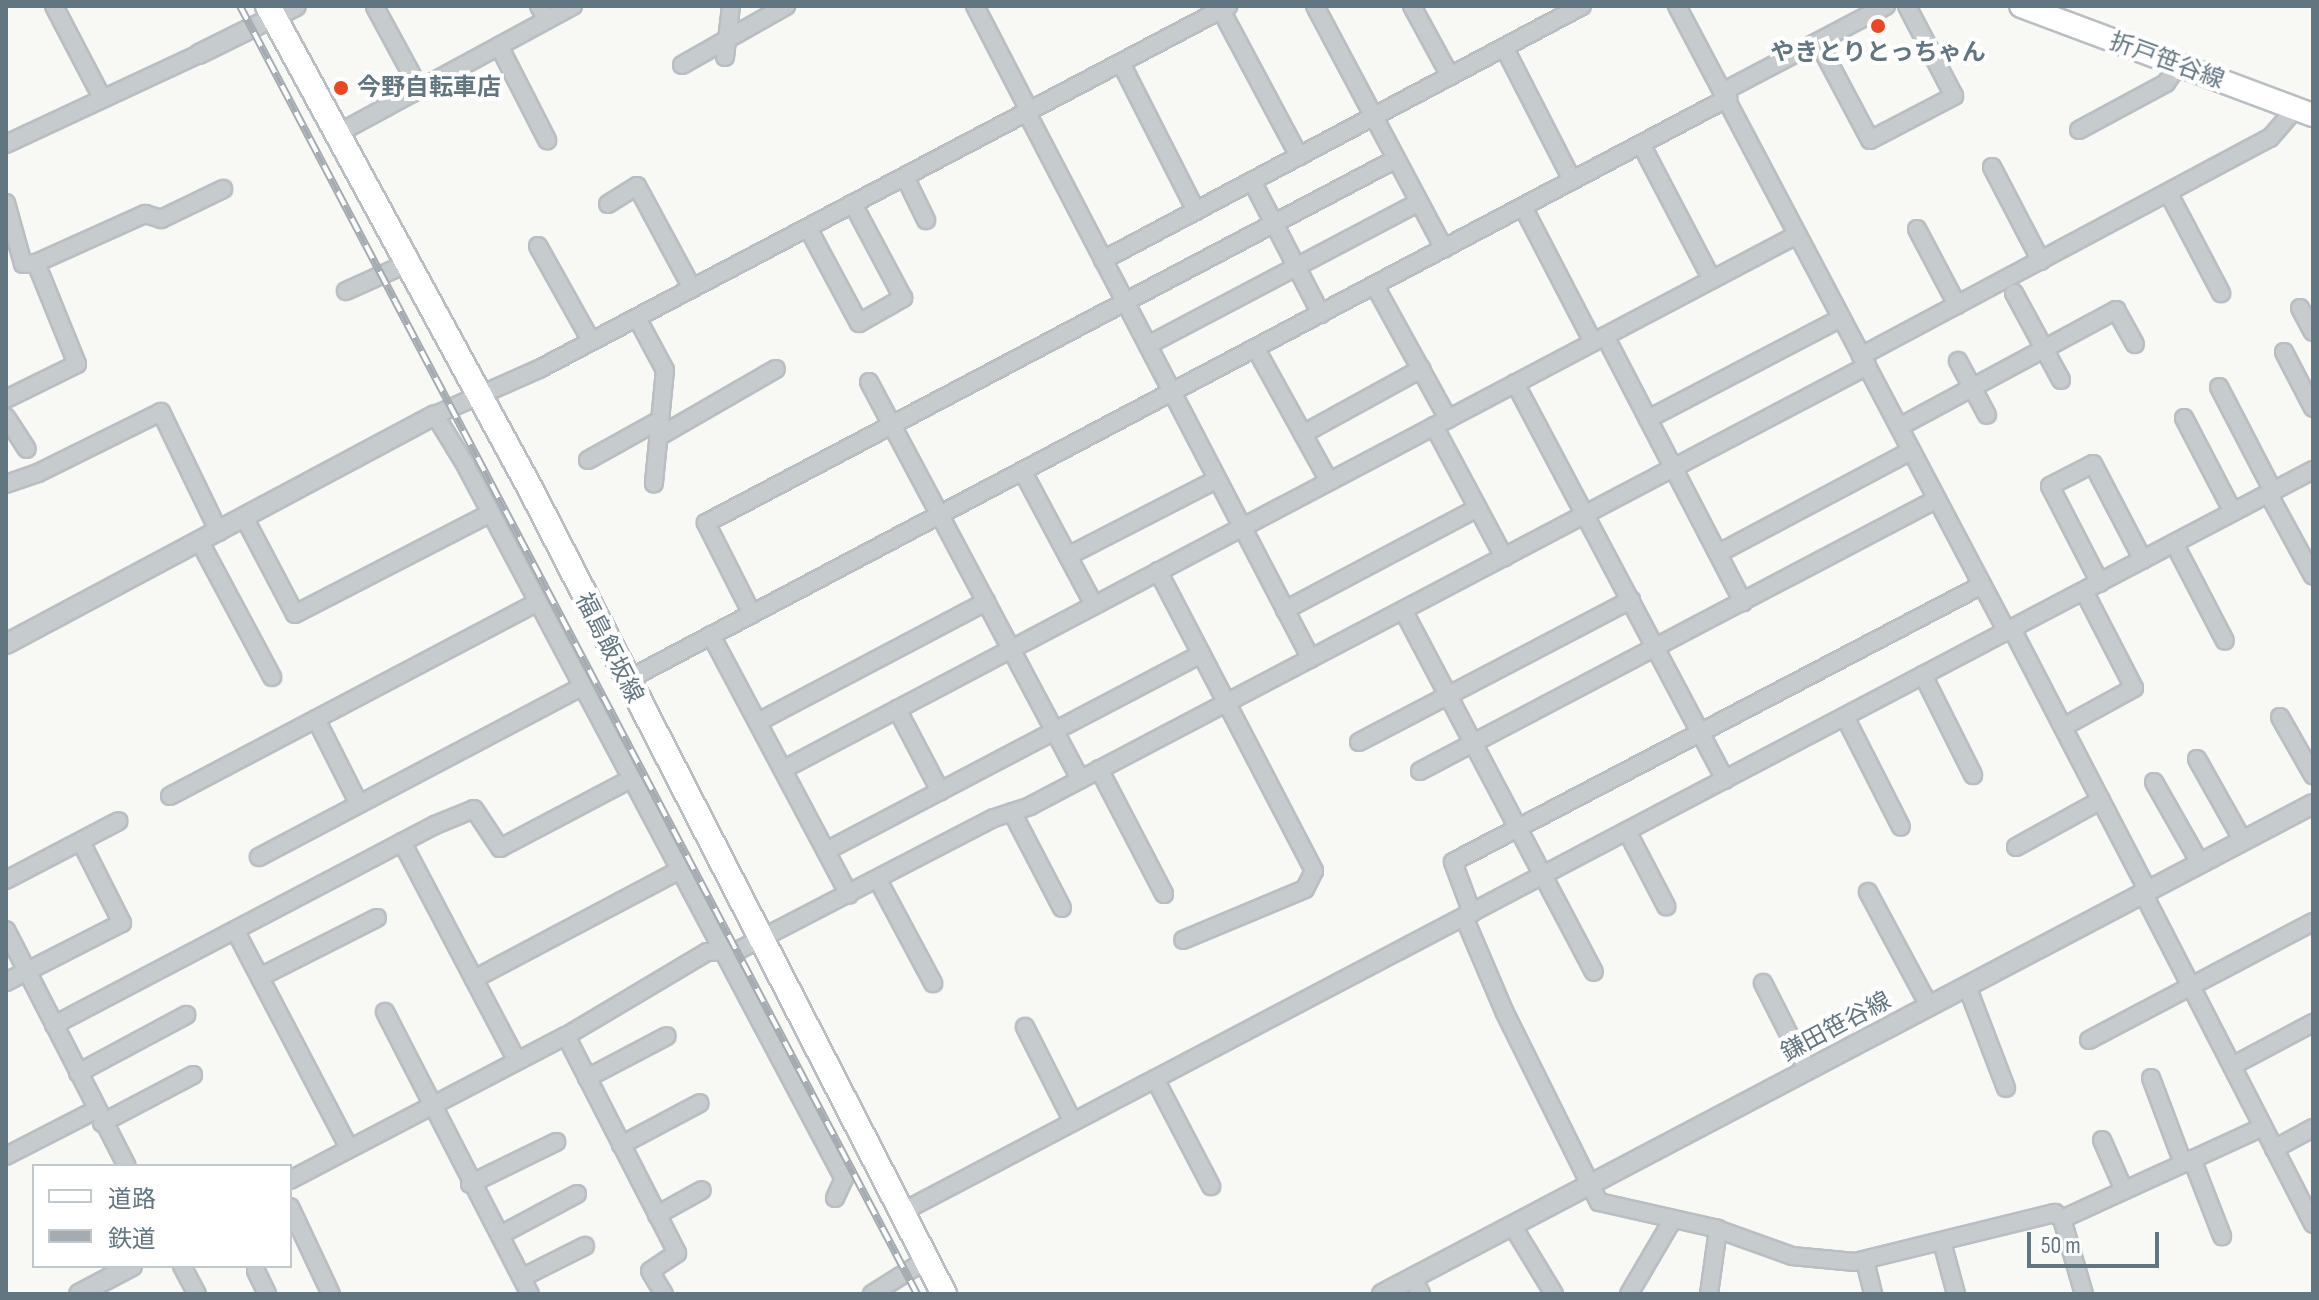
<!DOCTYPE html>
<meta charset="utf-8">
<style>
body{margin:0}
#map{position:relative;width:2319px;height:1300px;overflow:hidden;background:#f8f8f5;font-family:"Sofia Sans Condensed","Noto Sans JP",sans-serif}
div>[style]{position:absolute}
.roads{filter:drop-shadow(2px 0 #b8bec2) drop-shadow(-2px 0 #b8bec2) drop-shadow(0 2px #b8bec2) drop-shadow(0 -2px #b8bec2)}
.minor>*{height:16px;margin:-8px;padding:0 8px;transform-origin:8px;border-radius:8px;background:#c6cbcd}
.tertiary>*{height:18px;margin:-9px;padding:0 9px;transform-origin:9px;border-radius:9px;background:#c6cbcd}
.secondary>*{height:22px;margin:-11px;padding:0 11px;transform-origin:11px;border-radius:11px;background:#fff}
.primary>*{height:24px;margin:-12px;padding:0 12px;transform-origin:12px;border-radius:12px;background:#fff}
.rail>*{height:8px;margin-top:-4px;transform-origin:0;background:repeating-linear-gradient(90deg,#fff 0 15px,#a4acb1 0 30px);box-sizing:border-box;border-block:2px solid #a4acb1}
.dots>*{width:22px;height:22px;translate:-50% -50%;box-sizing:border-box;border:4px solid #fff;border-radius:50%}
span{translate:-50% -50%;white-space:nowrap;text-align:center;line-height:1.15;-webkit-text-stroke:8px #fff;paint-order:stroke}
.poi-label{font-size:24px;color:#627682;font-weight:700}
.left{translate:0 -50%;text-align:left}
.street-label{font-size:24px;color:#627682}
.frame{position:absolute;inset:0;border:8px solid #627682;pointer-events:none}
.legend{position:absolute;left:32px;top:1164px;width:260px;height:104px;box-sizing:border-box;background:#fff;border:2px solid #c0c8cd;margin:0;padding:10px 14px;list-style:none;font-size:24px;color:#627682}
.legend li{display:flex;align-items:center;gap:16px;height:40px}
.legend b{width:40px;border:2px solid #c0c8cd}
.scale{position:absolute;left:2027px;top:1232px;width:132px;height:36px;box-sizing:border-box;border:4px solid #627682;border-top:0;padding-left:10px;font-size:24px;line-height:28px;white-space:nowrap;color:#627682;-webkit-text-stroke:6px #fff;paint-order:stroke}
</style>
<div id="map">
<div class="roads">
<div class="minor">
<i style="left:54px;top:6px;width:104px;rotate:62.4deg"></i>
<i style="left:539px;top:6px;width:16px;rotate:60deg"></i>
<i style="left:975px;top:6px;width:119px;rotate:62.6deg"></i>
<i style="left:1315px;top:6px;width:275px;rotate:62deg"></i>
<i style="left:1412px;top:6px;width:80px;rotate:61.5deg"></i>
<i style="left:1677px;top:6px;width:708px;rotate:62.2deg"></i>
<i style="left:375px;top:7px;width:94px;rotate:61.5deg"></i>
<i style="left:1221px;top:10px;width:166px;rotate:61.9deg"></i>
<i style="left:1818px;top:42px;width:111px;rotate:62deg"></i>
<i style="left:1870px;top:140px;width:95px;rotate:-27.6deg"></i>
<i style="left:1954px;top:96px;width:102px;rotate:-117.6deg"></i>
<i style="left:499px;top:46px;width:106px;rotate:62.9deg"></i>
<i style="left:1504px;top:47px;width:149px;rotate:62.9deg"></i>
<i style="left:725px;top:57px;width:51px;rotate:-83.3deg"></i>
<i style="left:1121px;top:63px;width:166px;rotate:63.1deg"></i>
<i style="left:682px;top:65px;width:120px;rotate:-29.6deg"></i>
<i style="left:1724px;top:91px;width:183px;rotate:-27.7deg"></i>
<i style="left:1027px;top:113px;width:615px;rotate:62.52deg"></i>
<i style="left:2079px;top:130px;width:99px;rotate:-28.4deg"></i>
<i style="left:2166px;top:83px;width:22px;rotate:-56deg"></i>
<i style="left:335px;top:135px;width:271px;rotate:-28.5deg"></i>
<i style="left:6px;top:144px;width:213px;rotate:-25deg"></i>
<i style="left:1641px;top:144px;width:153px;rotate:62.4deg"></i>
<i style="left:1992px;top:167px;width:106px;rotate:62.5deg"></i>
<i style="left:905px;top:177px;width:48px;rotate:64deg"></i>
<i style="left:1252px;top:181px;width:150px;rotate:62.6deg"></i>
<i style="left:2169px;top:194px;width:112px;rotate:62.3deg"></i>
<i style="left:6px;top:203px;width:63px;rotate:74.4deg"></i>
<i style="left:23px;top:264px;width:13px;rotate:-4deg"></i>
<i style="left:608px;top:204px;width:34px;rotate:-32deg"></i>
<i style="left:637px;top:186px;width:116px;rotate:61.7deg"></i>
<i style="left:1523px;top:207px;width:152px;rotate:62.6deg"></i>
<i style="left:808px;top:228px;width:108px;rotate:61.8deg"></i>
<i style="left:859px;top:323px;width:51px;rotate:-29.6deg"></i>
<i style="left:903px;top:298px;width:106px;rotate:-118deg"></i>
<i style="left:1917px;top:229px;width:86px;rotate:62.2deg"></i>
<i style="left:538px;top:246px;width:109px;rotate:60.8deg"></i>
<i style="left:1103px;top:260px;width:542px;rotate:-27.94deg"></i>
<i style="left:1375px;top:286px;width:152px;rotate:61.2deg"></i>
<i style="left:346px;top:291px;width:66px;rotate:-24.2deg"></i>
<i style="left:2014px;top:293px;width:99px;rotate:61.6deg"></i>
<i style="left:2300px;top:308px;width:27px;rotate:62deg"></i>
<i style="left:637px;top:318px;width:59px;rotate:61.7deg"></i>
<i style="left:665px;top:370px;width:114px;rotate:95.6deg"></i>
<i style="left:1605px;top:336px;width:300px;rotate:62.6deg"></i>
<i style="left:1148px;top:345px;width:306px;rotate:-27.8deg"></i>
<i style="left:1256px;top:349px;width:151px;rotate:61.1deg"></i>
<i style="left:2284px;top:352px;width:63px;rotate:62.6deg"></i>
<i style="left:1861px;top:356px;width:463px;rotate:-28.1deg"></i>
<i style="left:2270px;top:138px;width:38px;rotate:-49deg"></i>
<i style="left:1958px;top:361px;width:61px;rotate:61.8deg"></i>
<i style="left:869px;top:382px;width:450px;rotate:62deg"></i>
<i style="left:1515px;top:383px;width:449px;rotate:62.1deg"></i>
<i style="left:2219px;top:387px;width:117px;rotate:62.6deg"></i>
<i style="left:6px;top:399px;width:79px;rotate:-26.2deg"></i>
<i style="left:77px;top:364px;width:109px;rotate:-112.1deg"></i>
<i style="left:36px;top:263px;width:120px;rotate:-24.2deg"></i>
<i style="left:145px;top:214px;width:17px;rotate:17deg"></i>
<i style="left:161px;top:219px;width:69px;rotate:-25.8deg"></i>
<i style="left:6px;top:417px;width:38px;rotate:57deg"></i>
<i style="left:2184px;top:418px;width:106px;rotate:62.5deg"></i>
<i style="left:1648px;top:419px;width:218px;rotate:-27.6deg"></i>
<i style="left:1434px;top:426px;width:149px;rotate:61.9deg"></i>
<i style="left:1899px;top:427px;width:247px;rotate:-28.3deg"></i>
<i style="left:2116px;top:310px;width:39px;rotate:61deg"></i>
<i style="left:1303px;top:434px;width:135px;rotate:-28.8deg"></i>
<i style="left:658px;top:437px;width:136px;rotate:-30deg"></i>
<i style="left:588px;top:460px;width:82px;rotate:-29.1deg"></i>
<i style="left:1023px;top:472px;width:151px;rotate:61.9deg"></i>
<i style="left:6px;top:484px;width:34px;rotate:-19deg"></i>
<i style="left:38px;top:473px;width:137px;rotate:-26.4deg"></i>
<i style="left:161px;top:412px;width:133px;rotate:64.2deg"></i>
<i style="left:2268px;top:493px;width:94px;rotate:61.5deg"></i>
<i style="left:245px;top:519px;width:107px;rotate:62.2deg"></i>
<i style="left:295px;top:614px;width:220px;rotate:-27.3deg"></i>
<i style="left:200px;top:542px;width:153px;rotate:61.9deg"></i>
<i style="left:2174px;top:543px;width:110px;rotate:62.5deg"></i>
<i style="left:1719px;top:553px;width:217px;rotate:-28deg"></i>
<i style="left:1068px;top:556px;width:166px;rotate:-27.2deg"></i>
<i style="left:1158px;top:571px;width:338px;rotate:62.5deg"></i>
<i style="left:1314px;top:871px;width:20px;rotate:117deg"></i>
<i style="left:1305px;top:889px;width:132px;rotate:157.3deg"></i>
<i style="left:2100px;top:583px;width:109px;rotate:-117.3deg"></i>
<i style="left:2050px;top:486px;width:48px;rotate:-27.1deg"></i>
<i style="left:2093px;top:464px;width:108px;rotate:62.5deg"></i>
<i style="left:1285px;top:610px;width:218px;rotate:-27.9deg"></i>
<i style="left:1403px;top:610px;width:409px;rotate:62.2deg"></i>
<i style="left:752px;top:614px;width:102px;rotate:-116.8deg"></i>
<i style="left:706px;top:523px;width:780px;rotate:-27.81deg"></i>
<i style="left:2012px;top:629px;width:295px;rotate:62.6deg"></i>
<i style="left:711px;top:635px;width:294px;rotate:62deg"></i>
<i style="left:1923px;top:675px;width:112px;rotate:63.4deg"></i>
<i style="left:625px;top:681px;width:1248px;rotate:-27.86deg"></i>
<i style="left:897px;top:709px;width:93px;rotate:62.3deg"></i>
<i style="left:1845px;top:717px;width:123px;rotate:63deg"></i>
<i style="left:2280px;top:717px;width:67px;rotate:60.4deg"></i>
<i style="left:316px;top:719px;width:95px;rotate:63.2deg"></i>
<i style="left:758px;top:722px;width:258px;rotate:-27.8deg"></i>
<i style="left:2063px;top:727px;width:81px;rotate:-28.8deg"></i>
<i style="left:2134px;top:688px;width:109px;rotate:-117.3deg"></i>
<i style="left:1359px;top:742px;width:307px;rotate:-27.6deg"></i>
<i style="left:2197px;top:759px;width:94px;rotate:60.7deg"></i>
<i style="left:784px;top:769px;width:1145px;rotate:-27.8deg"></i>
<i style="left:1099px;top:769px;width:141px;rotate:62.5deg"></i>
<i style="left:1420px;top:771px;width:584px;rotate:-27.75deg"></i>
<i style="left:2154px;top:782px;width:93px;rotate:60.4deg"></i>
<i style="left:170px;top:796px;width:416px;rotate:-27.8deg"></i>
<i style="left:1012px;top:812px;width:108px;rotate:62.5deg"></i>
<i style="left:1627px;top:831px;width:85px;rotate:62.5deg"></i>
<i style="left:402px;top:842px;width:247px;rotate:62.3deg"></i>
<i style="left:2016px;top:847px;width:97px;rotate:-28.9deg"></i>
<i style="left:826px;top:851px;width:424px;rotate:-27.7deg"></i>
<i style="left:259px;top:857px;width:365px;rotate:-27.8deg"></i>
<i style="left:6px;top:880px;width:127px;rotate:-27.6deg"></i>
<i style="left:878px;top:880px;width:117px;rotate:61.9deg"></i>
<i style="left:1868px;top:892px;width:129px;rotate:61.8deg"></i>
<i style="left:2143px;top:893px;width:372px;rotate:62.8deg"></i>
<i style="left:1472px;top:913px;width:54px;rotate:-110.4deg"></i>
<i style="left:1453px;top:862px;width:597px;rotate:-27.64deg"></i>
<i style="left:1464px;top:917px;width:104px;rotate:66.9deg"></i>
<i style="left:1505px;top:1013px;width:211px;rotate:63.6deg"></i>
<i style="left:1599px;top:1202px;width:118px;rotate:12.7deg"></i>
<i style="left:1714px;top:1228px;width:83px;rotate:19.7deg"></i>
<i style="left:1792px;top:1256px;width:63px;rotate:5.4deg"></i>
<i style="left:1855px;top:1262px;width:206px;rotate:-13.8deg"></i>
<i style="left:2055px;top:1213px;width:9px;rotate:41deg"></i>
<i style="left:2062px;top:1219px;width:78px;rotate:73.7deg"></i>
<i style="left:6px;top:930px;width:265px;rotate:62.9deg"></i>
<i style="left:235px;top:930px;width:246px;rotate:62.4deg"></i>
<i style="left:260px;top:977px;width:131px;rotate:-26.8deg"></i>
<i style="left:474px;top:979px;width:231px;rotate:-27.9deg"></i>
<i style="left:6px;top:982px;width:130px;rotate:-27deg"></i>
<i style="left:122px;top:923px;width:91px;rotate:-116.8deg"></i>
<i style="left:1763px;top:983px;width:97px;rotate:63.2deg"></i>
<i style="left:1967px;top:986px;width:109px;rotate:69.1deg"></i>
<i style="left:385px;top:1012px;width:317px;rotate:62.8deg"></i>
<i style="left:54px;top:1025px;width:430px;rotate:-27.7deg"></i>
<i style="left:435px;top:825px;width:42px;rotate:-22.3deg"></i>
<i style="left:474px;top:809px;width:47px;rotate:56.3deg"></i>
<i style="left:500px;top:848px;width:148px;rotate:-27.8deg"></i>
<i style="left:1025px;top:1027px;width:106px;rotate:63.2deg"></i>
<i style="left:566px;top:1036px;width:244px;rotate:62.9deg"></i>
<i style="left:677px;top:1253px;width:32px;rotate:146deg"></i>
<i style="left:650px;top:1271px;width:27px;rotate:59deg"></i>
<i style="left:2089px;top:1040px;width:253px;rotate:-27.8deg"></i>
<i style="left:2232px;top:1066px;width:92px;rotate:-28deg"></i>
<i style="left:78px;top:1073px;width:123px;rotate:-28.2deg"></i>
<i style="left:587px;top:1078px;width:90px;rotate:-27.7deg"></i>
<i style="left:2151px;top:1078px;width:91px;rotate:69.4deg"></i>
<i style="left:1155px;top:1079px;width:121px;rotate:62.4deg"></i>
<i style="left:102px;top:1123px;width:103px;rotate:-27.8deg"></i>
<i style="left:2102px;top:1140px;width:55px;rotate:66.3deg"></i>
<i style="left:621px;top:1145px;width:89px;rotate:-28deg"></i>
<i style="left:2274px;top:1149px;width:44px;rotate:-28.3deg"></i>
<i style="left:6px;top:1156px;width:101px;rotate:-27.1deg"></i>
<i style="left:2192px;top:1159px;width:83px;rotate:68.7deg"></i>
<i style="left:290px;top:1180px;width:311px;rotate:-27.6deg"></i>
<i style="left:566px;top:1036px;width:164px;rotate:-30.8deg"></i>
<i style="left:707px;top:952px;width:30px;rotate:-2deg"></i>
<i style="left:737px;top:951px;width:289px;rotate:-27.4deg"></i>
<i style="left:994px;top:818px;width:38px;rotate:-18deg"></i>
<i style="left:1030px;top:806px;width:946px;rotate:-27.73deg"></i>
<i style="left:470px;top:1184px;width:96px;rotate:-26deg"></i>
<i style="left:835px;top:1198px;width:21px;rotate:-65deg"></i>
<i style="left:844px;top:1179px;width:809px;rotate:-117.93deg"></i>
<i style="left:465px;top:464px;width:57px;rotate:-121.5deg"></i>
<i style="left:435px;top:415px;width:114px;rotate:-23.9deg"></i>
<i style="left:539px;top:369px;width:779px;rotate:-27.78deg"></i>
<i style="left:290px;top:1207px;width:96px;rotate:64.8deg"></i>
<i style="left:902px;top:1212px;width:1594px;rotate:-27.74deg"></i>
<i style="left:657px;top:1215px;width:51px;rotate:-29.1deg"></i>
<i style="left:2062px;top:1219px;width:221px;rotate:-24.6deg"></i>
<i style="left:1512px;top:1225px;width:81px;rotate:58.7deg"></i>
<i style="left:502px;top:1234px;width:85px;rotate:-28.1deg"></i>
<i style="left:1942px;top:1242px;width:54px;rotate:74.9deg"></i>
<i style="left:1865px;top:1261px;width:34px;rotate:76deg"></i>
<i style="left:182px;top:1266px;width:32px;rotate:62deg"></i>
<i style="left:256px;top:1271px;width:25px;rotate:64deg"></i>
<i style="left:525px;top:1276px;width:67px;rotate:-26.6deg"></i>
<i style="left:1413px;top:1278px;width:18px;rotate:63deg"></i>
<i style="left:872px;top:1294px;width:64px;rotate:-32.2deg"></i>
<i style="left:1629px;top:1294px;width:87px;rotate:-59.6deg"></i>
<i style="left:1709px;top:1294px;width:66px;rotate:-82.1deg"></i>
</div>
<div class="tertiary">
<i style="left:199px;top:54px;width:108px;rotate:-26.3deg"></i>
<i style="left:6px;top:644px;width:486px;rotate:-28.1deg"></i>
<i style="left:79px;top:1294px;width:60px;rotate:-27.8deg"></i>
<i style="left:1382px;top:1294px;width:1052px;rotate:-27.76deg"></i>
</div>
<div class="secondary">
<i style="left:2021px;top:6px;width:312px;rotate:20.5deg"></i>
</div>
<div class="primary">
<i style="left:268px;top:6px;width:551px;rotate:61.48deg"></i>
<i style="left:531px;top:490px;width:904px;rotate:62.81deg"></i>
</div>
</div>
<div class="rail">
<i style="left:240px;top:6px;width:1455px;rotate:62.27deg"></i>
</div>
<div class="dots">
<i style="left:1878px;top:26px;background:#ec4622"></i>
<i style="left:341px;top:88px;background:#ec4622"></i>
</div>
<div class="poi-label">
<span style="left:1878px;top:53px">やきとりとっちゃん</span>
<span class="left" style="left:357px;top:88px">今野自転車店</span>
</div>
<div class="street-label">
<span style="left:2167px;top:61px;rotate:20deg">折戸笹谷線</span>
<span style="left:609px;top:648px;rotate:63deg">福島飯坂線</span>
<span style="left:1836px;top:1027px;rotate:-28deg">鎌田笹谷線</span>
</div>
<div class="frame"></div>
<ul class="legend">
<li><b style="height:10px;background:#fff"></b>道路</li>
<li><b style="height:10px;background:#a4acb1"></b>鉄道</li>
</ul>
<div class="scale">50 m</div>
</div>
